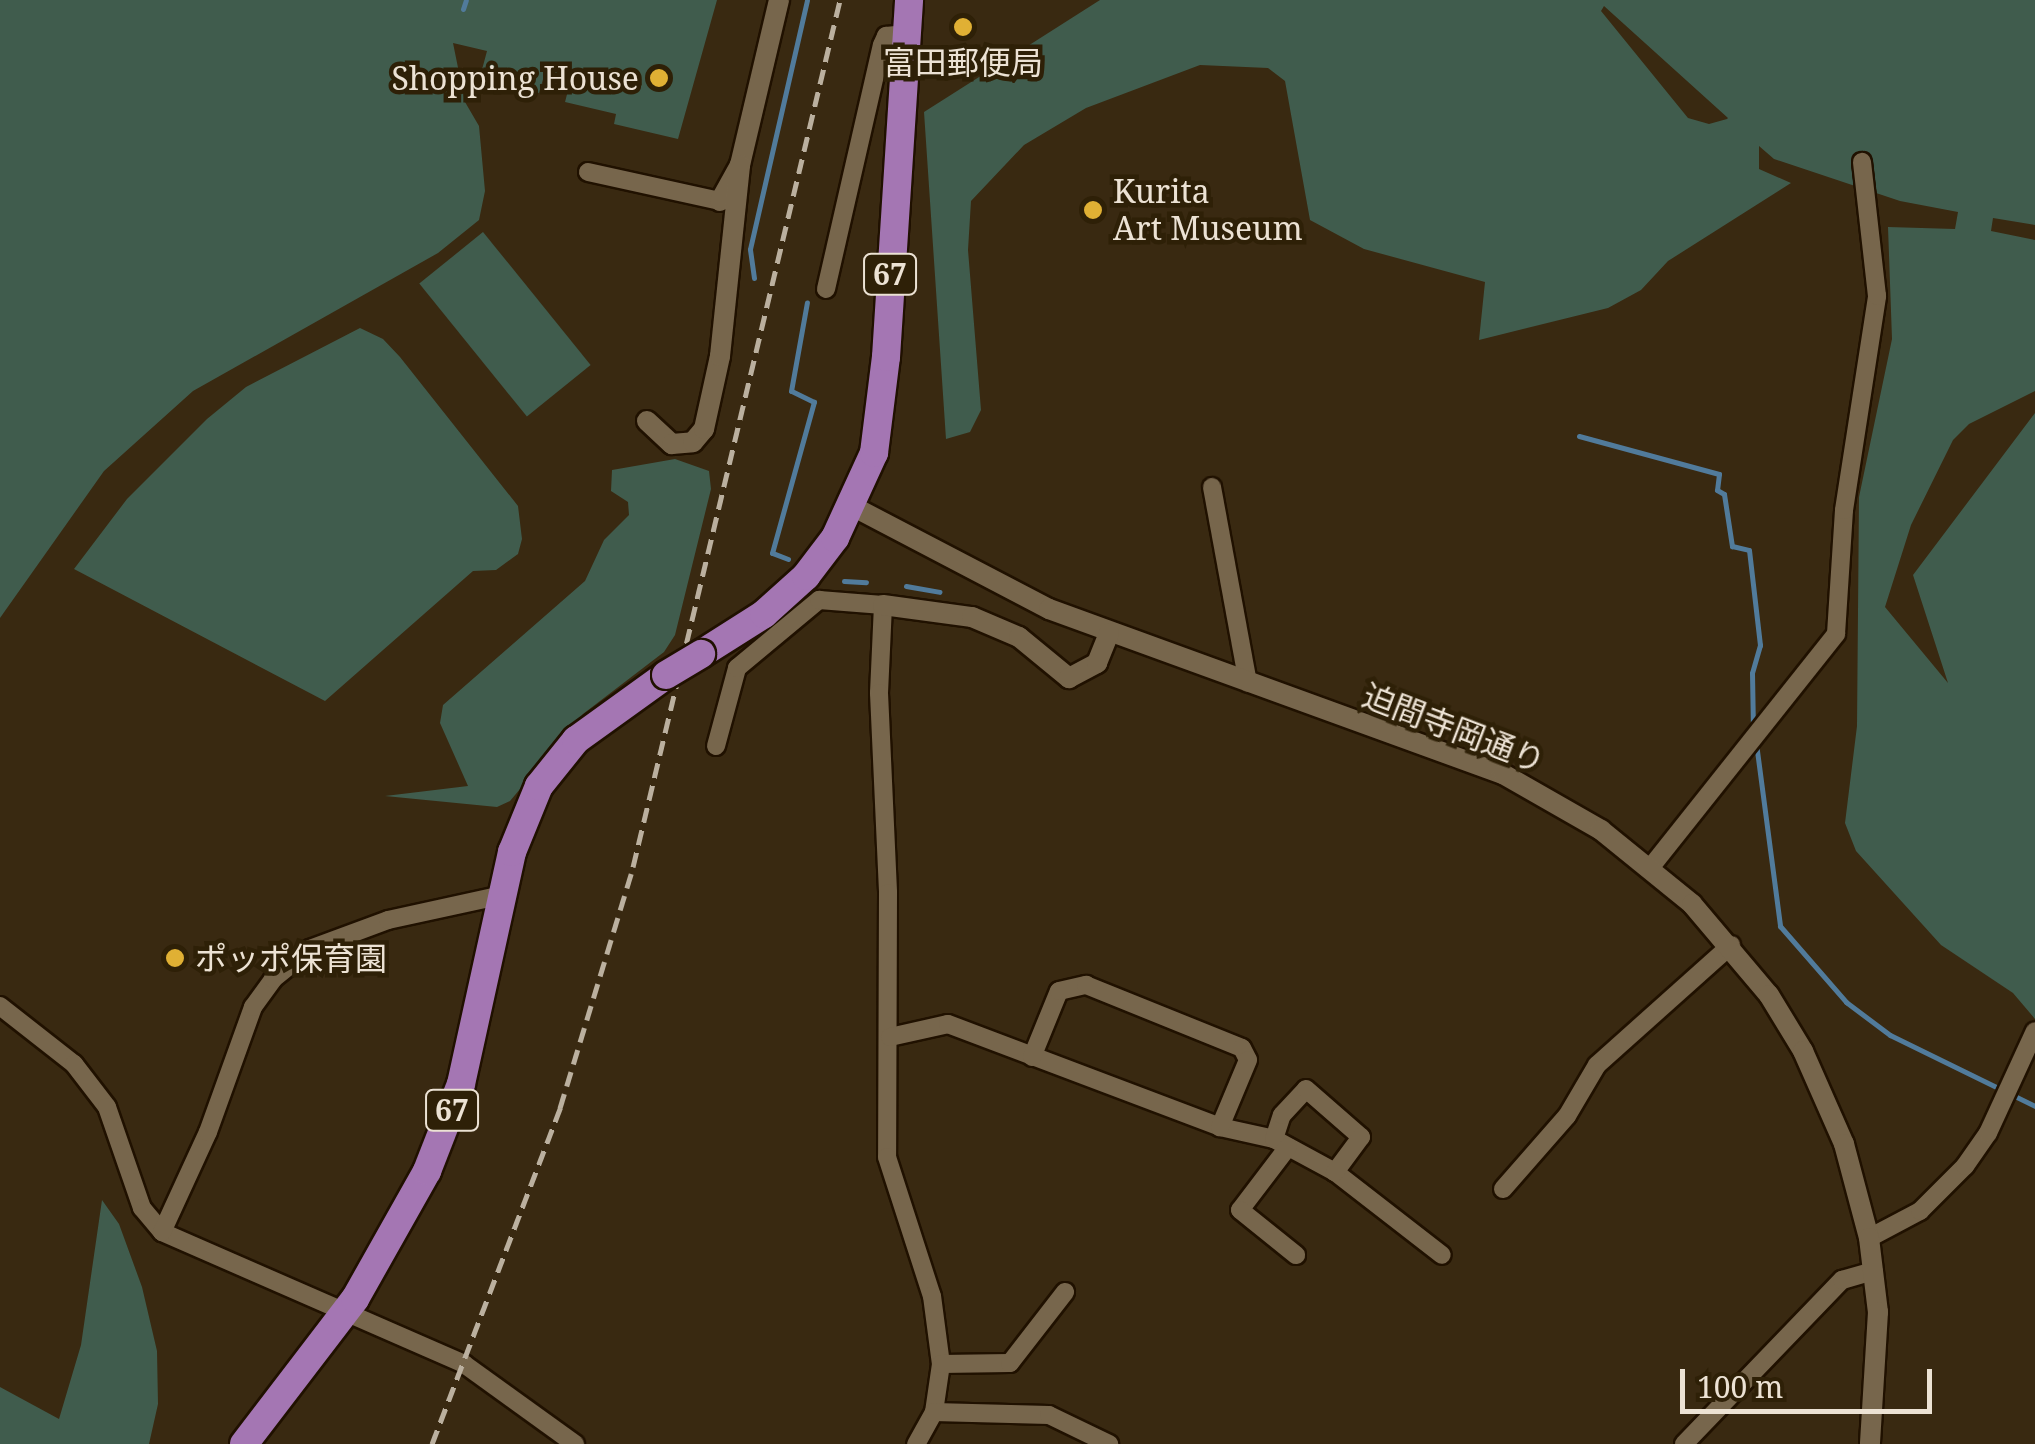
<!DOCTYPE html>
<meta charset="utf-8">
<style>
body{margin:0}
#map{position:relative;width:2035px;height:1444px;overflow:hidden;background:#392911;font-family:"Noto Serif","Noto Sans JP",serif}
div>[style]{position:absolute}
.green>*{inset:0;background:#405c4d;transform-origin:0 0}
.stream>*{height:5px;margin:-2.5px;padding:0 2.5px;transform-origin:2.5px;border-radius:2.5px;background:#517b9b}
.roads{filter:drop-shadow(2px 0 #201100) drop-shadow(-2px 0 #201100) drop-shadow(0 2px #201100) drop-shadow(0 -2px #201100)}
.minor>*{height:18px;margin:-9px;padding:0 9px;transform-origin:9px;border-radius:9px;background:#77664c}
.tertiary>*{height:20px;margin:-10px;padding:0 10px;transform-origin:10px;border-radius:10px;background:#77664c}
.primary>*{height:28px;margin:-14px;padding:0 14px;transform-origin:14px;border-radius:14px;background:#a476b3}
.rail>*{height:5px;margin-top:-2.5px;transform-origin:0;background:repeating-linear-gradient(90deg,#bbb09f 0 15px,transparent 0 23px)}
.bridges{filter:drop-shadow(2px 0 #201100) drop-shadow(-2px 0 #201100) drop-shadow(0 2px #201100) drop-shadow(0 -2px #201100)}
.primary-bridge>*{height:28px;margin:-14px;padding:0 14px;transform-origin:14px;border-radius:14px;background:#a476b3}
.dots>*{width:28px;height:28px;translate:-50% -50%;box-sizing:border-box;border:5px solid #2e2007;border-radius:50%}
span{translate:-50% -50%;white-space:nowrap;text-align:center;line-height:1.15;-webkit-text-stroke:9px #2e2007;paint-order:stroke}
.shield-label span{padding:2px 8px;background:#2e2007;border:2px solid;border-radius:8px;-webkit-text-stroke-width:0}
.shield-label{font-size:30px;color:#ece2d4;font-weight:700}
.poi-label{font-size:32px;color:#ece2d4}
.right{translate:-100% -50%;text-align:right}
.left{translate:0 -50%;text-align:left}
.street-label{font-size:32px;color:#ece2d4}
.scale{position:absolute;left:1680px;top:1369px;width:252px;height:45px;box-sizing:border-box;border:5px solid #ece2d4;border-top:0;padding-left:12px;font-size:30px;line-height:35px;white-space:nowrap;color:#ece2d4;-webkit-text-stroke:8px #2e2007;paint-order:stroke}
</style>
<div id="map">
<div class="green">
<i style="clip-path:polygon(0 0,717px 0,678px 139px,614px 124px,616px 114px,565px 102px,571px 79px,546px 69px,539px 93px,480px 77px,487px 51px,453px 43px,465px 102px,479px 126px,485px 191px,479px 220px,438px 253px,193px 391px,104px 471px,0 618px)"></i>
<i style="clip-path:polygon(evenodd,1100px 0,2035px 0,2035px 225px,1993px 218px,1991px 231px,2035px 240px,2035px 391px,1969px 424px,1953px 440px,1911px 525px,1885px 607px,1948px 683px,1913px 575px,2035px 413px,2035px 1019px,2013px 993px,1941px 945px,1856px 851px,1845px 823px,1857px 726px,1859px 497px,1892px 339px,1888px 227px,1955px 229px,1958px 212px,1900px 201px,1774px 159px,1759px 146px,1759px 169px,1791px 183px,1668px 261px,1641px 290px,1608px 308px,1479px 340px,1485px 282px,1364px 249px,1310px 220px,1285px 81px,1268px 68px,1200px 65px,1086px 108px,1024px 145px,971px 201px,968px 250px,981px 410px,970px 432px,946px 439px,924px 112px,1100px 0,1604px 6px,1728px 118px,1727px 119px,1709px 124px,1688px 118px,1601px 11px,1604px 6px)"></i>
<i style="left:483px;top:232px;width:171px;height:82px;rotate:51deg"></i>
<i style="clip-path:polygon(360px 328px,383px 339px,400px 357px,518px 506px,522px 539px,518px 554px,496px 570px,473px 571px,325px 701px,74px 569px,127px 499px,207px 419px,246px 387px)"></i>
<i style="clip-path:polygon(675px 459px,709px 471px,711px 489px,675px 635px,664px 652px,583px 714px,510px 801px,497px 807px,385px 796px,468px 786px,440px 723px,443px 705px,585px 581px,604px 540px,629px 515px,628px 502px,611px 491px,612px 470px)"></i>
<i style="clip-path:polygon(102px 1200px,119px 1224px,142px 1287px,157px 1351px,158px 1404px,149px 1444px,0 1444px,0 1387px,59px 1419px,81px 1345px)"></i>
</div>
<div class="stream">
<i style="left:463px;top:9px;width:9px;rotate:-72deg"></i>
<i style="left:754px;top:278px;width:29px;rotate:-98deg"></i>
<i style="left:750px;top:249px;width:255px;rotate:-77.1deg"></i>
<i style="left:1579px;top:436px;width:145px;rotate:15.2deg"></i>
<i style="left:1719px;top:474px;width:16px;rotate:97deg"></i>
<i style="left:1717px;top:490px;width:8px;rotate:30deg"></i>
<i style="left:1724px;top:494px;width:53px;rotate:81.3deg"></i>
<i style="left:1732px;top:546px;width:17px;rotate:13deg"></i>
<i style="left:1749px;top:550px;width:96px;rotate:83.4deg"></i>
<i style="left:1760px;top:645px;width:29px;rotate:106deg"></i>
<i style="left:1752px;top:673px;width:55px;rotate:89deg"></i>
<i style="left:788px;top:559px;width:17px;rotate:-159deg"></i>
<i style="left:772px;top:553px;width:157px;rotate:-74.5deg"></i>
<i style="left:814px;top:402px;width:25px;rotate:-154deg"></i>
<i style="left:791px;top:391px;width:90px;rotate:-79.8deg"></i>
<i style="left:844px;top:581px;width:22px;rotate:3deg"></i>
<i style="left:906px;top:586px;width:34px;rotate:10deg"></i>
<i style="left:1756px;top:743px;width:185px;rotate:82.5deg"></i>
<i style="left:1780px;top:926px;width:101px;rotate:49deg"></i>
<i style="left:1846px;top:1002px;width:55px;rotate:36.9deg"></i>
<i style="left:1890px;top:1035px;width:161px;rotate:26.1deg"></i>
</div>
<div class="roads">
<div class="minor">
<i style="left:588px;top:172px;width:135px;rotate:12.4deg"></i>
<i style="left:826px;top:289px;width:250px;rotate:-77.1deg"></i>
<i style="left:882px;top:45px;width:10px;rotate:-66deg"></i>
<i style="left:886px;top:36px;width:18px;rotate:-6deg"></i>
<i style="left:1212px;top:487px;width:199px;rotate:79.6deg"></i>
<i style="left:716px;top:746px;width:81px;rotate:-74.9deg"></i>
<i style="left:737px;top:668px;width:107px;rotate:-39.7deg"></i>
<i style="left:819px;top:600px;width:64px;rotate:4.5deg"></i>
<i style="left:883px;top:605px;width:88px;rotate:92.6deg"></i>
<i style="left:879px;top:693px;width:200px;rotate:87.4deg"></i>
<i style="left:888px;top:893px;width:264px;rotate:90.2deg"></i>
<i style="left:887px;top:1157px;width:146px;rotate:72.1deg"></i>
<i style="left:932px;top:1296px;width:69px;rotate:82.5deg"></i>
<i style="left:941px;top:1364px;width:49px;rotate:98.3deg"></i>
<i style="left:934px;top:1412px;width:37px;rotate:119deg"></i>
<i style="left:1650px;top:868px;width:299px;rotate:-51.5deg"></i>
<i style="left:1836px;top:634px;width:124px;rotate:-86.3deg"></i>
<i style="left:1844px;top:510px;width:217px;rotate:-81.2deg"></i>
<i style="left:1877px;top:296px;width:135px;rotate:-96.4deg"></i>
<i style="left:0;top:1006px;width:94px;rotate:38.1deg"></i>
<i style="left:74px;top:1064px;width:54px;rotate:52.5deg"></i>
<i style="left:107px;top:1107px;width:107px;rotate:70.9deg"></i>
<i style="left:142px;top:1208px;width:31px;rotate:50deg"></i>
<i style="left:162px;top:1232px;width:330px;rotate:23.6deg"></i>
<i style="left:464px;top:1364px;width:137px;rotate:35.8deg"></i>
<i style="left:890px;top:1037px;width:59px;rotate:-12.6deg"></i>
<i style="left:948px;top:1024px;width:291px;rotate:20.7deg"></i>
<i style="left:1220px;top:1127px;width:55px;rotate:12.5deg"></i>
<i style="left:1274px;top:1139px;width:69px;rotate:28.4deg"></i>
<i style="left:1335px;top:1172px;width:135px;rotate:37.8deg"></i>
<i style="left:1032px;top:1057px;width:71px;rotate:-67.8deg"></i>
<i style="left:1059px;top:991px;width:28px;rotate:-13deg"></i>
<i style="left:1086px;top:985px;width:168px;rotate:22deg"></i>
<i style="left:1242px;top:1048px;width:13px;rotate:63deg"></i>
<i style="left:1248px;top:1060px;width:73px;rotate:112.7deg"></i>
<i style="left:1274px;top:1139px;width:25px;rotate:-72deg"></i>
<i style="left:1282px;top:1115px;width:35px;rotate:-47deg"></i>
<i style="left:1306px;top:1089px;width:73px;rotate:41.1deg"></i>
<i style="left:1361px;top:1137px;width:44px;rotate:126.6deg"></i>
<i style="left:1288px;top:1147px;width:79px;rotate:127.3deg"></i>
<i style="left:1240px;top:1210px;width:72px;rotate:38.8deg"></i>
<i style="left:1503px;top:1189px;width:97px;rotate:-48.8deg"></i>
<i style="left:1567px;top:1116px;width:59px;rotate:-59.5deg"></i>
<i style="left:1597px;top:1065px;width:180px;rotate:-41.8deg"></i>
<i style="left:162px;top:1232px;width:110px;rotate:-65.3deg"></i>
<i style="left:208px;top:1132px;width:133px;rotate:-70.2deg"></i>
<i style="left:253px;top:1007px;width:34px;rotate:-54deg"></i>
<i style="left:273px;top:979px;width:48px;rotate:-39deg"></i>
<i style="left:310px;top:949px;width:83px;rotate:-20.4deg"></i>
<i style="left:388px;top:920px;width:118px;rotate:-12.3deg"></i>
<i style="left:1869px;top:1238px;width:58px;rotate:-27.9deg"></i>
<i style="left:1920px;top:1211px;width:64px;rotate:-45deg"></i>
<i style="left:1965px;top:1166px;width:40px;rotate:-55.1deg"></i>
<i style="left:1988px;top:1133px;width:112px;rotate:-65.3deg"></i>
<i style="left:941px;top:1364px;width:69px;rotate:-0.8deg"></i>
<i style="left:1010px;top:1363px;width:90px;rotate:-52.2deg"></i>
<i style="left:934px;top:1412px;width:115px;rotate:1.5deg"></i>
<i style="left:1049px;top:1415px;width:67px;rotate:25.8deg"></i>
<i style="left:1684px;top:1444px;width:228px;rotate:-46.1deg"></i>
<i style="left:1842px;top:1280px;width:33px;rotate:-16deg"></i>
</div>
<div class="tertiary">
<i style="left:720px;top:201px;width:41px;rotate:-60.9deg"></i>
<i style="left:740px;top:165px;width:170px;rotate:-76.7deg"></i>
<i style="left:647px;top:421px;width:34px;rotate:43deg"></i>
<i style="left:672px;top:444px;width:21px;rotate:-5deg"></i>
<i style="left:693px;top:442px;width:17px;rotate:-50deg"></i>
<i style="left:704px;top:429px;width:75px;rotate:-77.6deg"></i>
<i style="left:720px;top:356px;width:192px;rotate:-84deg"></i>
<i style="left:852px;top:506px;width:222px;rotate:27.6deg"></i>
<i style="left:1049px;top:609px;width:483px;rotate:20deg"></i>
<i style="left:1503px;top:774px;width:113px;rotate:29.7deg"></i>
<i style="left:1601px;top:830px;width:117px;rotate:39.1deg"></i>
<i style="left:1692px;top:904px;width:119px;rotate:49.8deg"></i>
<i style="left:1769px;top:995px;width:66px;rotate:58.7deg"></i>
<i style="left:1803px;top:1051px;width:102px;rotate:66.2deg"></i>
<i style="left:1844px;top:1144px;width:97px;rotate:75.1deg"></i>
<i style="left:1869px;top:1238px;width:75px;rotate:83.1deg"></i>
<i style="left:1878px;top:1312px;width:132px;rotate:93.5deg"></i>
<i style="left:883px;top:605px;width:90px;rotate:7.7deg"></i>
<i style="left:972px;top:617px;width:51px;rotate:23.1deg"></i>
<i style="left:1019px;top:637px;width:65px;rotate:39.4deg"></i>
<i style="left:1069px;top:678px;width:32px;rotate:-28deg"></i>
<i style="left:1097px;top:663px;width:32px;rotate:-68deg"></i>
</div>
<div class="primary">
<i style="left:701px;top:654px;width:75px;rotate:-32.4deg"></i>
<i style="left:764px;top:614px;width:57px;rotate:-42.1deg"></i>
<i style="left:806px;top:576px;width:48px;rotate:-52.7deg"></i>
<i style="left:835px;top:538px;width:94px;rotate:-65.4deg"></i>
<i style="left:874px;top:453px;width:97px;rotate:-82.9deg"></i>
<i style="left:886px;top:357px;width:358px;rotate:-86.3deg"></i>
<i style="left:244px;top:1444px;width:183px;rotate:-52.6deg"></i>
<i style="left:355px;top:1299px;width:147px;rotate:-60.6deg"></i>
<i style="left:427px;top:1171px;width:93px;rotate:-68.7deg"></i>
<i style="left:461px;top:1084px;width:238px;rotate:-77.6deg"></i>
<i style="left:512px;top:852px;width:71px;rotate:-67.8deg"></i>
<i style="left:539px;top:786px;width:59px;rotate:-51.2deg"></i>
<i style="left:576px;top:740px;width:111px;rotate:-35.8deg"></i>
</div>
</div>
<div class="rail">
<i style="left:432px;top:1444px;width:360px;rotate:-69.1deg"></i>
<i style="left:560px;top:1108px;width:252px;rotate:-73.1deg"></i>
<i style="left:633px;top:867px;width:891px;rotate:-76.57deg"></i>
</div>
<div class="bridges">
<div class="primary-bridge">
<i style="left:666px;top:675px;width:41px;rotate:-31deg"></i>
</div>
</div>
<div class="dots">
<i style="left:963px;top:27px;background:#e0b034"></i>
<i style="left:659px;top:78px;background:#e0b034"></i>
<i style="left:1093px;top:210px;background:#e0b034"></i>
<i style="left:175px;top:958px;background:#e0b034"></i>
</div>
<div class="shield-label">
<span style="left:890px;top:274px">67</span>
<span style="left:452px;top:1110px">67</span>
</div>
<div class="poi-label">
<span style="left:963px;top:62px">富田郵便局</span>
<span class="right" style="left:639px;top:78px">Shopping House</span>
<span class="left" style="left:1113px;top:210px">Kurita<br>Art Museum</span>
<span class="left" style="left:195px;top:958px">ポッポ保育園</span>
</div>
<div class="street-label">
<span style="left:1454px;top:728px;rotate:21deg">迫間寺岡通り</span>
</div>
<div class="scale">100 m</div>
</div>
